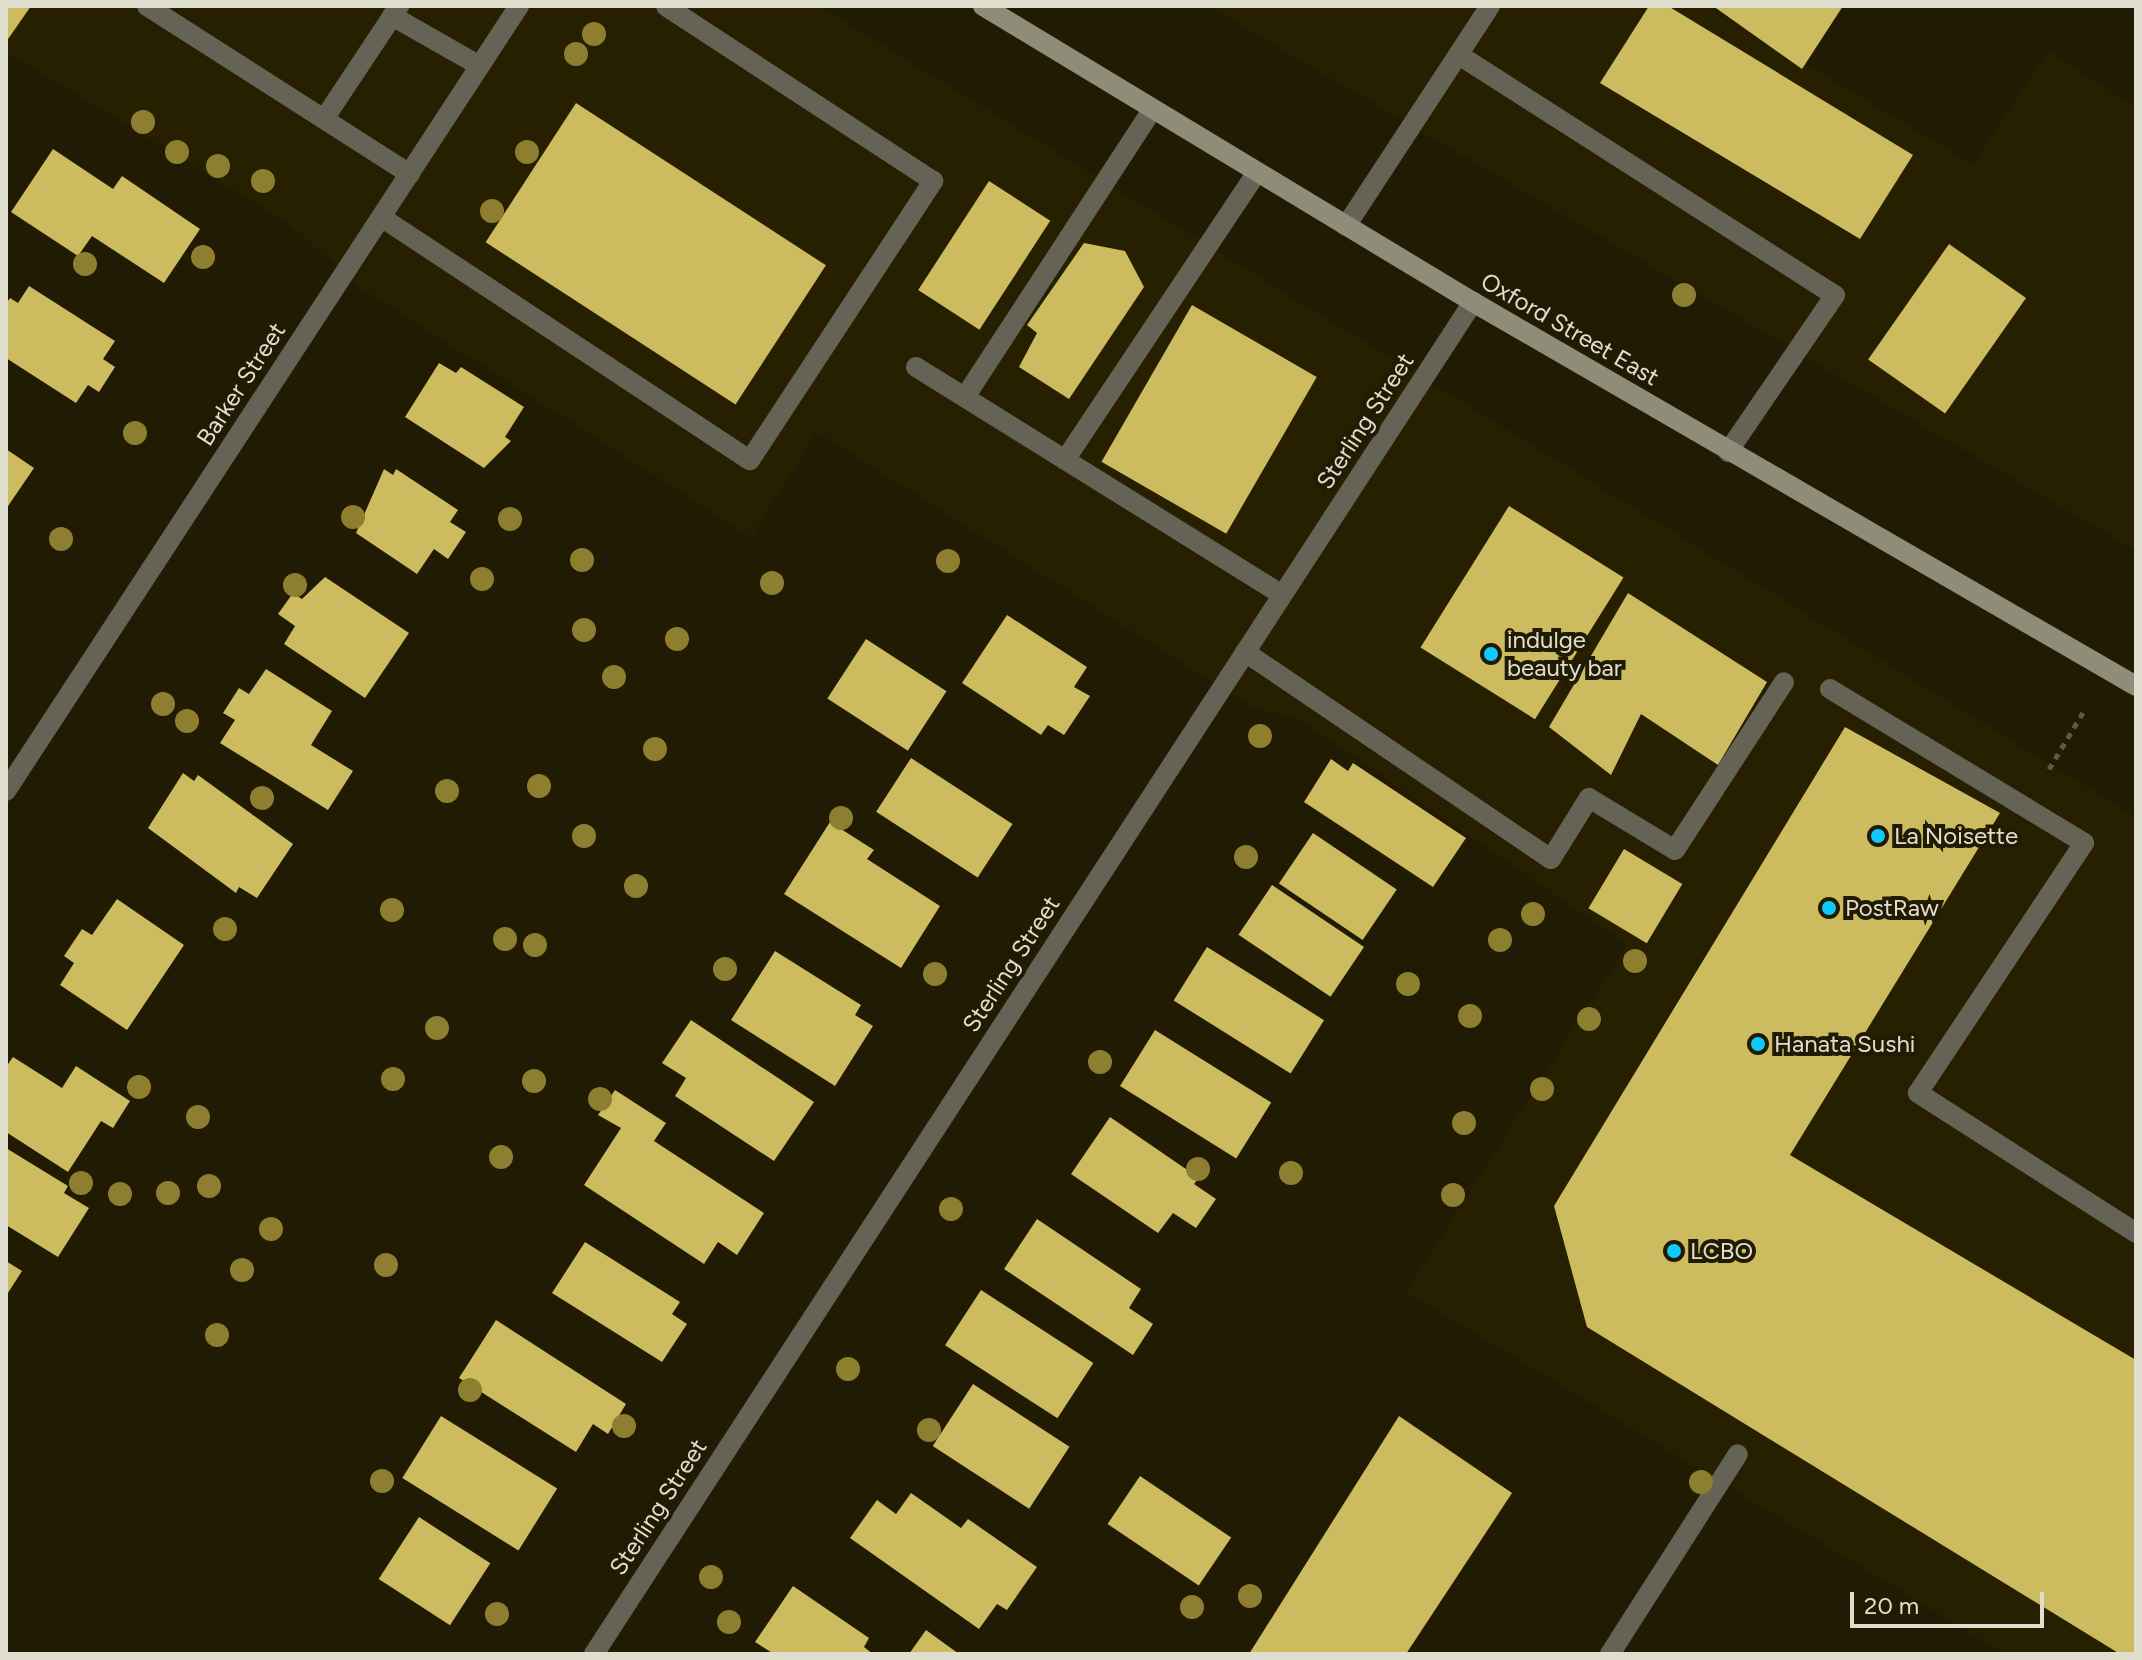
<!DOCTYPE html>
<style>
body{margin:0}
#map{position:relative;width:2142px;height:1660px;overflow:hidden;background:#201b02;font-family:Figtree,sans-serif}
div>[style]{position:absolute}
.built>*{inset:0;background:#262000}
.building>*{inset:0;background:#ccbc5f;transform-origin:0 0}
.path>*{height:5px;margin-top:-2.5px;transform-origin:0;background:repeating-linear-gradient(90deg,#5d5943 0 6px,transparent 0 12px)}
.service>*{height:20px;margin:-10px;padding:0 10px;transform-origin:10px;border-radius:10px;background:#646356}
.minor>*{height:20px;margin:-10px;padding:0 10px;transform-origin:10px;border-radius:10px;background:#646356}
.tertiary>*{height:20px;margin:-10px;padding:0 10px;transform-origin:10px;border-radius:10px;background:#646356}
.secondary>*{height:20px;margin:-10px;padding:0 10px;transform-origin:10px;border-radius:10px;background:#8f8c78}
.trees>*{width:24px;height:24px;margin:-12px;border-radius:50%;background:#8d7f2f}
.dots>*{width:22px;height:22px;translate:-50% -50%;box-sizing:border-box;border:4px solid #201b02;border-radius:50%}
span{translate:-50% -50%;white-space:nowrap;text-align:center;line-height:1.15;-webkit-text-stroke:8px #201b02;paint-order:stroke}
.street-label{font-size:24px;color:#e0dece}
.poi-label{font-size:24px;color:#e0dece}
.left{translate:0 -50%;text-align:left}
.frame{position:absolute;inset:0;border:8px solid #e0dece;pointer-events:none}
.scale{position:absolute;left:1850px;top:1592px;width:194px;height:36px;box-sizing:border-box;border:4px solid #e0dece;border-top:0;padding-left:10px;font-size:24px;line-height:28px;white-space:nowrap;color:#e0dece;-webkit-text-stroke:6px #201b02;paint-order:stroke}
</style>
<div id="map">
<div class="built">
<i style="clip-path:polygon(6px 6px,819px 6px,2136px 817px,2136px 1654px,2005px 1654px,1406px 1292px,1627px 944px,1296px 717px,1255px 709px,817px 432px,751px 537px,361px 288px,287px 222px,6px 52px)"></i>
<i style="clip-path:polygon(1208px 6px,1710px 6px,1973px 164px,2048px 51px,2136px 107px,2136px 551px)"></i>
</div>
<div class="building">
<i style="clip-path:polygon(6px 6px,31px 6px,6px 42px)"></i>
<i style="clip-path:polygon(1649px 6px,1668px 6px,1913px 155px,1860px 239px,1600px 83px)"></i>
<i style="clip-path:polygon(1713px 6px,1843px 6px,1802px 69px)"></i>
<i style="left:576px;top:103px;width:298px;height:166px;rotate:33deg"></i>
<i style="clip-path:polygon(53px 149px,113px 189px,122px 176px,200px 229px,164px 283px,92px 236px,78px 256px,11px 212px)"></i>
<i style="left:989px;top:181px;width:73px;height:130px;rotate:33deg"></i>
<i style="clip-path:polygon(1084px 243px,1125px 251px,1144px 287px,1069px 399px,1019px 367px,1037px 333px,1027px 325px)"></i>
<i style="left:1949px;top:244px;width:94px;height:141px;rotate:35deg"></i>
<i style="clip-path:polygon(29px 286px,115px 341px,103px 359px,115px 367px,99px 392px,88px 385px,76px 403px,6px 358px,6px 304px,10px 298px,18px 303px)"></i>
<i style="left:1192px;top:305px;width:144px;height:181px;rotate:30deg"></i>
<i style="clip-path:polygon(439px 363px,456px 373px,461px 367px,524px 407px,505px 437px,511px 441px,484px 468px,405px 417px)"></i>
<i style="clip-path:polygon(6px 449px,34px 468px,6px 509px)"></i>
<i style="clip-path:polygon(384px 469px,393px 475px,396px 469px,458px 510px,450px 522px,466px 532px,448px 559px,434px 549px,417px 574px,356px 533px)"></i>
<i style="left:1509px;top:506px;width:135px;height:167px;rotate:32deg"></i>
<i style="clip-path:polygon(325px 577px,409px 633px,365px 698px,284px 644px,295px 626px,278px 614px,293px 593px,302px 599px)"></i>
<i style="clip-path:polygon(1628px 593px,1767px 682px,1718px 765px,1641px 714px,1611px 775px,1549px 727px)"></i>
<i style="clip-path:polygon(1007px 615px,1087px 667px,1074px 687px,1090px 696px,1064px 735px,1048px 725px,1041px 735px,962px 683px)"></i>
<i style="left:866px;top:639px;width:96px;height:71px;rotate:33deg"></i>
<i style="clip-path:polygon(266px 669px,332px 711px,311px 745px,353px 771px,328px 810px,220px 743px,235px 720px,223px 713px,239px 688px,249px 694px)"></i>
<i style="clip-path:polygon(1845px 727px,2000px 813px,1790px 1155px,2136px 1360px,2136px 1654px,2120px 1654px,1587px 1327px,1554px 1206px)"></i>
<i style="left:911px;top:758px;width:121px;height:64px;rotate:33deg"></i>
<i style="clip-path:polygon(1331px 759px,1348px 771px,1353px 763px,1466px 838px,1433px 887px,1304px 802px)"></i>
<i style="clip-path:polygon(183px 773px,194px 781px,198px 775px,293px 844px,257px 898px,239px 887px,236px 893px,148px 828px)"></i>
<i style="clip-path:polygon(830px 822px,874px 850px,867px 859px,940px 906px,901px 968px,784px 894px)"></i>
<i style="left:1313px;top:833px;width:101px;height:61px;rotate:34deg"></i>
<i style="left:1624px;top:849px;width:68px;height:69px;rotate:31deg"></i>
<i style="left:1272px;top:885px;width:111px;height:60px;rotate:34deg"></i>
<i style="clip-path:polygon(117px 899px,184px 945px,127px 1030px,60px 985px,74px 963px,64px 956px,82px 929px,92px 935px)"></i>
<i style="left:1207px;top:947px;width:138px;height:63px;rotate:32deg"></i>
<i style="clip-path:polygon(775px 951px,861px 1005px,855px 1015px,873px 1026px,835px 1086px,731px 1020px)"></i>
<i style="clip-path:polygon(691px 1020px,814px 1102px,774px 1161px,675px 1096px,686px 1078px,662px 1063px)"></i>
<i style="left:1155px;top:1030px;width:137px;height:66px;rotate:32deg"></i>
<i style="clip-path:polygon(13px 1057px,62px 1088px,76px 1066px,130px 1101px,113px 1128px,101px 1121px,68px 1172px,6px 1132px,6px 1067px)"></i>
<i style="clip-path:polygon(615px 1090px,666px 1123px,654px 1141px,764px 1213px,737px 1255px,718px 1242px,704px 1264px,584px 1185px,621px 1128px,598px 1115px)"></i>
<i style="clip-path:polygon(1110px 1117px,1199px 1178px,1194px 1184px,1216px 1199px,1196px 1228px,1173px 1213px,1158px 1233px,1071px 1174px)"></i>
<i style="clip-path:polygon(6px 1148px,68px 1186px,64px 1193px,89px 1208px,58px 1257px,6px 1225px)"></i>
<i style="clip-path:polygon(1037px 1219px,1141px 1289px,1129px 1308px,1153px 1324px,1133px 1355px,1004px 1269px)"></i>
<i style="clip-path:polygon(585px 1242px,680px 1302px,672px 1314px,687px 1324px,662px 1362px,552px 1293px)"></i>
<i style="clip-path:polygon(6px 1261px,22px 1271px,6px 1296px)"></i>
<i style="left:981px;top:1290px;width:134px;height:66px;rotate:33deg"></i>
<i style="clip-path:polygon(496px 1320px,626px 1404px,608px 1434px,593px 1424px,576px 1452px,459px 1378px)"></i>
<i style="left:973px;top:1384px;width:115px;height:74px;rotate:33deg"></i>
<i style="left:441px;top:1416px;width:137px;height:73px;rotate:32deg"></i>
<i style="clip-path:polygon(1399px 1416px,1512px 1493px,1406px 1654px,1249px 1654px)"></i>
<i style="left:1140px;top:1476px;width:110px;height:58px;rotate:34deg"></i>
<i style="clip-path:polygon(911px 1493px,961px 1528px,968px 1519px,1037px 1567px,1007px 1610px,997px 1604px,979px 1629px,850px 1538px,877px 1500px,896px 1514px)"></i>
<i style="left:419px;top:1517px;width:85px;height:74px;rotate:33deg"></i>
<i style="clip-path:polygon(793px 1586px,869px 1638px,864px 1647px,873px 1654px,774px 1654px,755px 1642px)"></i>
<i style="clip-path:polygon(926px 1630px,959px 1654px,909px 1654px)"></i>
</div>
<div class="path">
<i style="left:2049px;top:769px;width:70px;rotate:-59deg"></i>
</div>
<div class="service">
<i style="left:147px;top:6px;width:312px;rotate:32.6deg"></i>
<i style="left:392px;top:16px;width:101px;rotate:29.6deg"></i>
<i style="left:1459px;top:55px;width:446px;rotate:32.6deg"></i>
<i style="left:1835px;top:295px;width:190px;rotate:124.3deg"></i>
<i style="left:324px;top:119px;width:136px;rotate:-56.4deg"></i>
<i style="left:381px;top:217px;width:442px;rotate:33.4deg"></i>
<i style="left:750px;top:460px;width:334px;rotate:-56.7deg"></i>
<i style="left:933px;top:181px;width:319px;rotate:-146.8deg"></i>
<i style="left:916px;top:367px;width:431px;rotate:31.9deg"></i>
<i style="left:965px;top:397px;width:344px;rotate:-56.9deg"></i>
<i style="left:1065px;top:460px;width:346px;rotate:-56.3deg"></i>
<i style="left:1245px;top:652px;width:369px;rotate:34.1deg"></i>
<i style="left:1551px;top:859px;width:72px;rotate:-58.1deg"></i>
<i style="left:1589px;top:798px;width:100px;rotate:31.2deg"></i>
<i style="left:1675px;top:850px;width:200px;rotate:-57deg"></i>
<i style="left:1830px;top:689px;width:297px;rotate:31.2deg"></i>
<i style="left:2084px;top:843px;width:300px;rotate:123.6deg"></i>
<i style="left:1918px;top:1093px;width:259px;rotate:32.7deg"></i>
<i style="left:1610px;top:1654px;width:237px;rotate:-57.4deg"></i>
</div>
<div class="minor">
<i style="left:1346px;top:226px;width:263px;rotate:-56.8deg"></i>
<i style="left:594px;top:1654px;width:1613px;rotate:-56.97deg"></i>
</div>
<div class="tertiary">
<i style="left:6px;top:791px;width:938px;rotate:-56.84deg"></i>
</div>
<div class="secondary">
<i style="left:983px;top:6px;width:572px;rotate:31.14deg"></i>
<i style="left:1473px;top:302px;width:766px;rotate:30.08deg"></i>
</div>
<div class="trees">
<i style="left:594px;top:34px"></i>
<i style="left:576px;top:54px"></i>
<i style="left:143px;top:122px"></i>
<i style="left:177px;top:152px"></i>
<i style="left:527px;top:152px"></i>
<i style="left:218px;top:166px"></i>
<i style="left:263px;top:181px"></i>
<i style="left:492px;top:211px"></i>
<i style="left:203px;top:257px"></i>
<i style="left:85px;top:264px"></i>
<i style="left:1684px;top:295px"></i>
<i style="left:135px;top:433px"></i>
<i style="left:353px;top:517px"></i>
<i style="left:510px;top:519px"></i>
<i style="left:61px;top:539px"></i>
<i style="left:582px;top:560px"></i>
<i style="left:948px;top:561px"></i>
<i style="left:482px;top:579px"></i>
<i style="left:772px;top:583px"></i>
<i style="left:295px;top:585px"></i>
<i style="left:584px;top:630px"></i>
<i style="left:677px;top:639px"></i>
<i style="left:614px;top:677px"></i>
<i style="left:163px;top:704px"></i>
<i style="left:187px;top:721px"></i>
<i style="left:1260px;top:736px"></i>
<i style="left:655px;top:749px"></i>
<i style="left:539px;top:786px"></i>
<i style="left:447px;top:791px"></i>
<i style="left:262px;top:798px"></i>
<i style="left:841px;top:818px"></i>
<i style="left:584px;top:836px"></i>
<i style="left:1246px;top:857px"></i>
<i style="left:636px;top:886px"></i>
<i style="left:392px;top:910px"></i>
<i style="left:1533px;top:914px"></i>
<i style="left:225px;top:929px"></i>
<i style="left:505px;top:939px"></i>
<i style="left:1500px;top:940px"></i>
<i style="left:535px;top:945px"></i>
<i style="left:1635px;top:961px"></i>
<i style="left:725px;top:969px"></i>
<i style="left:935px;top:974px"></i>
<i style="left:1408px;top:984px"></i>
<i style="left:1470px;top:1016px"></i>
<i style="left:1589px;top:1019px"></i>
<i style="left:437px;top:1028px"></i>
<i style="left:1100px;top:1062px"></i>
<i style="left:393px;top:1079px"></i>
<i style="left:534px;top:1081px"></i>
<i style="left:139px;top:1087px"></i>
<i style="left:1542px;top:1089px"></i>
<i style="left:600px;top:1099px"></i>
<i style="left:198px;top:1117px"></i>
<i style="left:1464px;top:1123px"></i>
<i style="left:501px;top:1157px"></i>
<i style="left:1198px;top:1169px"></i>
<i style="left:1291px;top:1173px"></i>
<i style="left:81px;top:1183px"></i>
<i style="left:209px;top:1186px"></i>
<i style="left:168px;top:1193px"></i>
<i style="left:120px;top:1194px"></i>
<i style="left:1453px;top:1195px"></i>
<i style="left:951px;top:1209px"></i>
<i style="left:271px;top:1229px"></i>
<i style="left:386px;top:1265px"></i>
<i style="left:242px;top:1270px"></i>
<i style="left:217px;top:1335px"></i>
<i style="left:848px;top:1369px"></i>
<i style="left:470px;top:1390px"></i>
<i style="left:624px;top:1426px"></i>
<i style="left:929px;top:1430px"></i>
<i style="left:382px;top:1481px"></i>
<i style="left:1701px;top:1482px"></i>
<i style="left:711px;top:1577px"></i>
<i style="left:1250px;top:1596px"></i>
<i style="left:1192px;top:1607px"></i>
<i style="left:497px;top:1614px"></i>
<i style="left:729px;top:1622px"></i>
</div>
<div class="dots">
<i style="left:1491px;top:654px;background:#0ecafa"></i>
<i style="left:1878px;top:836px;background:#0ecafa"></i>
<i style="left:1829px;top:908px;background:#0ecafa"></i>
<i style="left:1758px;top:1044px;background:#0ecafa"></i>
<i style="left:1674px;top:1251px;background:#0ecafa"></i>
</div>
<div class="street-label">
<span style="left:1570px;top:329px;rotate:30deg">Oxford Street East</span>
<span style="left:241px;top:384px;rotate:-57deg">Barker Street</span>
<span style="left:1365px;top:421px;rotate:-57deg">Sterling Street</span>
<span style="left:1011px;top:964px;rotate:-57deg">Sterling Street</span>
<span style="left:658px;top:1507px;rotate:-57deg">Sterling Street</span>
</div>
<div class="poi-label">
<span class="left" style="left:1507px;top:654px">indulge<br>beauty bar</span>
<span class="left" style="left:1894px;top:836px">La Noisette</span>
<span class="left" style="left:1845px;top:908px">PostRaw</span>
<span class="left" style="left:1774px;top:1044px">Hanata Sushi</span>
<span class="left" style="left:1690px;top:1251px">LCBO</span>
</div>
<div class="frame"></div>
<div class="scale">20 m</div>
</div>
